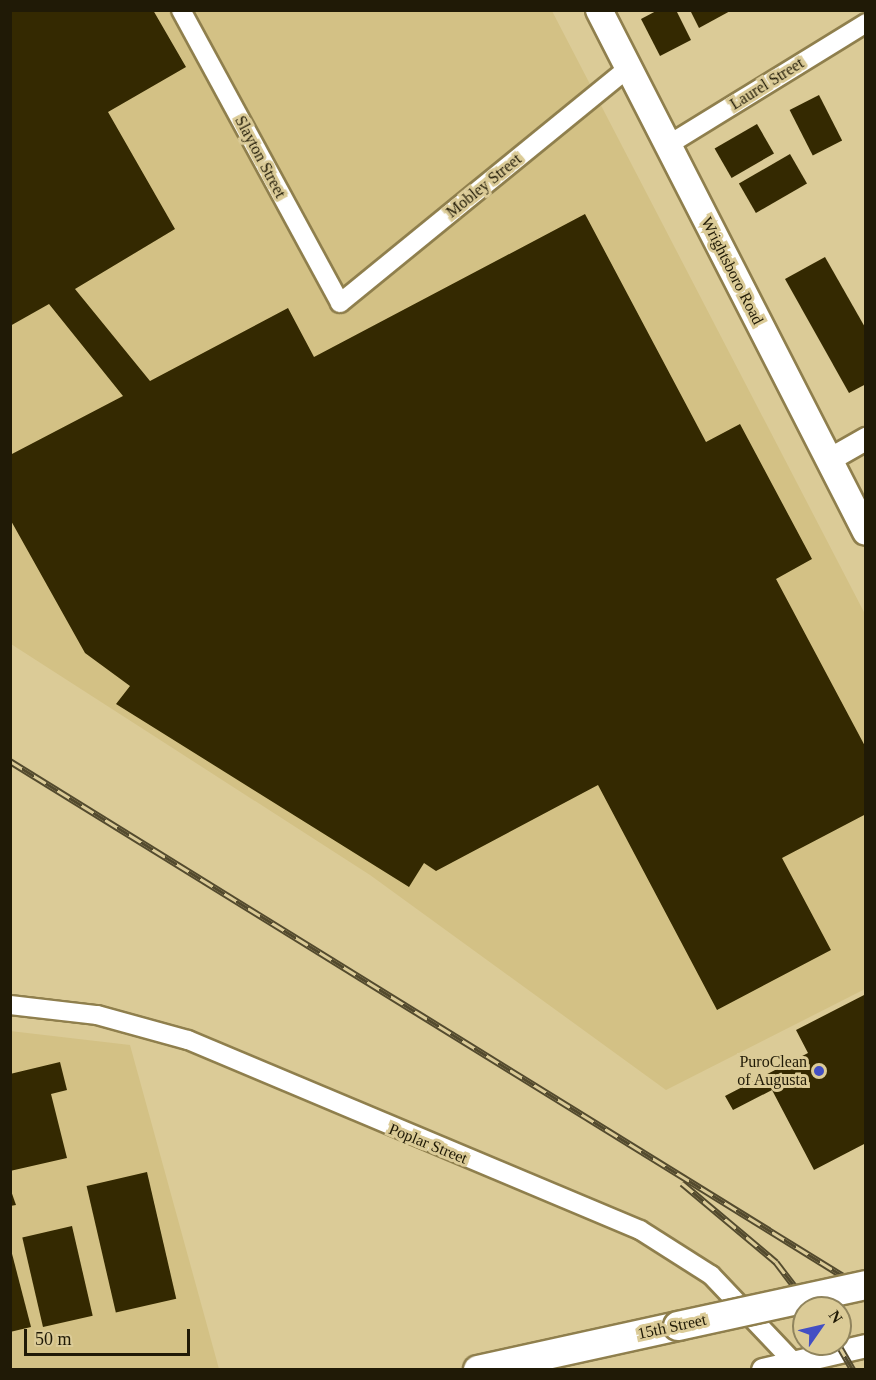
<!DOCTYPE html>
<style>
body{margin:0}
#map{position:relative;width:876px;height:1380px;overflow:hidden;background:#dbcb97;font-family:"Times New Roman",serif}
div>[style]{position:absolute}
.built>*{inset:0;background:#d3c185}
.building>*{inset:0;background:#342901;transform-origin:0 0}
.roads{filter:drop-shadow(2px 0 #8f7f4d) drop-shadow(-2px 0 #8f7f4d) drop-shadow(0 2px #8f7f4d) drop-shadow(0 -2px #8f7f4d)}
.minor>*{height:18px;margin:-9px;padding:0 9px;transform-origin:9px;border-radius:9px;background:#fff}
.tertiary>*{height:22px;margin:-11px;padding:0 11px;transform-origin:11px;border-radius:11px;background:#fff}
.secondary>*{height:26px;margin:-13px;padding:0 13px;transform-origin:13px;border-radius:13px;background:#fff}
.primary>*{height:28px;margin:-14px;padding:0 14px;transform-origin:14px;border-radius:14px;background:#fff}
.rail>*{height:7px;margin-top:-3.5px;transform-origin:0;background:repeating-linear-gradient(90deg,#dbcb97 0 14px,#544b2e 0 28px);box-sizing:border-box;border-block:2px solid #544b2e}
.bridges{filter:drop-shadow(2px 0 #8f7f4d) drop-shadow(-2px 0 #8f7f4d) drop-shadow(0 2px #8f7f4d) drop-shadow(0 -2px #8f7f4d)}
.primary-bridge>*{height:28px;margin:-14px;padding:0 14px;transform-origin:14px;border-radius:14px;background:#fff}
.dots>*{width:16px;height:16px;translate:-50% -50%;box-sizing:border-box;border:3px solid #dbcb97;border-radius:50%}
span{translate:-50% -50%;white-space:nowrap;text-align:center;line-height:1.15;-webkit-text-stroke:6px #dbcb97;paint-order:stroke}
.street-label{font-size:16px;color:#201a06}
.poi-label{font-size:16px;color:#201a06}
.right{translate:-100% -50%;text-align:right}
.frame{position:absolute;inset:0;border:12px solid #201a06;pointer-events:none}
.north{position:absolute;left:792px;top:1296px;width:60px;height:60px;box-sizing:border-box;background:#dbcb97;border:2px solid #90845d;border-radius:50%;rotate:56deg;font-size:16px;font-weight:700;line-height:24px;text-align:center;color:#201a06}
.north::after{content:'';display:block;margin:auto;width:21px;height:27px;background:#434fc4;clip-path:polygon(50% 0,100% 100%,50% 72%,0 100%)}
.scale{position:absolute;left:24px;top:1329px;width:166px;height:27px;box-sizing:border-box;border:3px solid #201a06;border-top:0;padding-left:8px;font-size:18px;line-height:21px;white-space:nowrap;color:#201a06;-webkit-text-stroke:4px #dbcb97;paint-order:stroke}
</style>
<div id="map">
<div class="built">
<i style="clip-path:polygon(10px 11px,552px 11px,865px 614px,865px 989px,666px 1090px,370px 875px,11px 644px)"></i>
<i style="clip-path:polygon(10px 1031px,130px 1045px,219px 1369px,11px 1369px)"></i>
</div>
<div class="building">
<i style="clip-path:polygon(10px 10px,153px 10px,186px 67px,108px 112px,175px 229px,75px 289px,150px 381px,288px 308px,314px 357px,585px 214px,706px 442px,740px 424px,812px 559px,776px 579px,866px 748px,866px 814px,782px 858px,831px 950px,717px 1010px,598px 785px,436px 871px,424px 863px,409px 887px,116px 704px,130px 686px,85px 653px,10px 519px,10px 455px,123px 396px,49px 304px,10px 326px)"></i>
<i style="clip-path:polygon(658px 10px,676px 10px,691px 40px,660px 56px,641px 19px)"></i>
<i style="clip-path:polygon(690px 10px,732px 10px,699px 28px)"></i>
<i style="left:819px;top:95px;width:51px;height:33px;rotate:63deg"></i>
<i style="left:757px;top:124px;width:34px;height:49px;rotate:60deg"></i>
<i style="left:790px;top:154px;width:34px;height:59px;rotate:60deg"></i>
<i style="clip-path:polygon(825px 257px,866px 329px,866px 384px,849px 393px,785px 279px)"></i>
<i style="clip-path:polygon(866px 994px,866px 1143px,814px 1170px,772px 1090px,733px 1110px,725px 1096px,808px 1053px,796px 1030px)"></i>
<i style="clip-path:polygon(60px 1062px,67px 1090px,51px 1094px,67px 1158px,10px 1171px,10px 1074px)"></i>
<i style="left:147px;top:1172px;width:130px;height:62px;rotate:77deg"></i>
<i style="clip-path:polygon(10px 1188px,16px 1205px,10px 1206px)"></i>
<i style="left:72px;top:1226px;width:92px;height:51px;rotate:77deg"></i>
<i style="clip-path:polygon(10px 1246px,31px 1327px,10px 1332px)"></i>
</div>
<div class="roads">
<div class="minor">
<i style="left:181px;top:10px;width:333px;rotate:61.5deg"></i>
<i style="left:340px;top:303px;width:372px;rotate:-39.2deg"></i>
<i style="left:668px;top:145px;width:233px;rotate:-31.6deg"></i>
<i style="left:10px;top:1005px;width:88px;rotate:6.6deg"></i>
<i style="left:97px;top:1015px;width:94px;rotate:15.4deg"></i>
<i style="left:188px;top:1040px;width:490px;rotate:22.8deg"></i>
<i style="left:640px;top:1230px;width:84px;rotate:32.4deg"></i>
<i style="left:711px;top:1275px;width:131px;rotate:46.5deg"></i>
</div>
<div class="tertiary">
<i style="left:829px;top:460px;width:43px;rotate:-29.6deg"></i>
<i style="left:763px;top:1370px;width:106px;rotate:-13.1deg"></i>
</div>
<div class="secondary">
<i style="left:599px;top:10px;width:586px;rotate:62.91deg"></i>
</div>
<div class="primary">
<i style="left:478px;top:1370px;width:205px;rotate:-12.4deg"></i>
</div>
</div>
<div class="rail">
<i style="left:10px;top:761px;width:1006px;rotate:31.72deg"></i>
<i style="left:682px;top:1183px;width:123px;rotate:40deg"></i>
<i style="left:776px;top:1262px;width:58px;rotate:52.7deg"></i>
<i style="left:838px;top:1344px;width:30px;rotate:60deg"></i>
</div>
<div class="bridges">
<div class="primary-bridge">
<i style="left:678px;top:1326px;width:192px;rotate:-12.3deg"></i>
</div>
</div>
<div class="dots">
<i style="left:819px;top:1071px;background:#434fc4"></i>
</div>
<div class="street-label">
<span style="left:767px;top:84px;rotate:-32deg">Laurel Street</span>
<span style="left:260px;top:157px;rotate:62deg">Slayton Street</span>
<span style="left:484px;top:186px;rotate:-39deg">Mobley Street</span>
<span style="left:732px;top:271px;rotate:63deg">Wrightsboro Road</span>
<span style="left:428px;top:1144px;rotate:22deg">Poplar Street</span>
<span style="left:672px;top:1327px;rotate:-12deg">15th Street</span>
</div>
<div class="poi-label">
<span class="right" style="left:807px;top:1071px">PuroClean<br>of Augusta</span>
</div>
<div class="frame"></div>
<div class="north">N</div>
<div class="scale">50 m</div>
</div>
